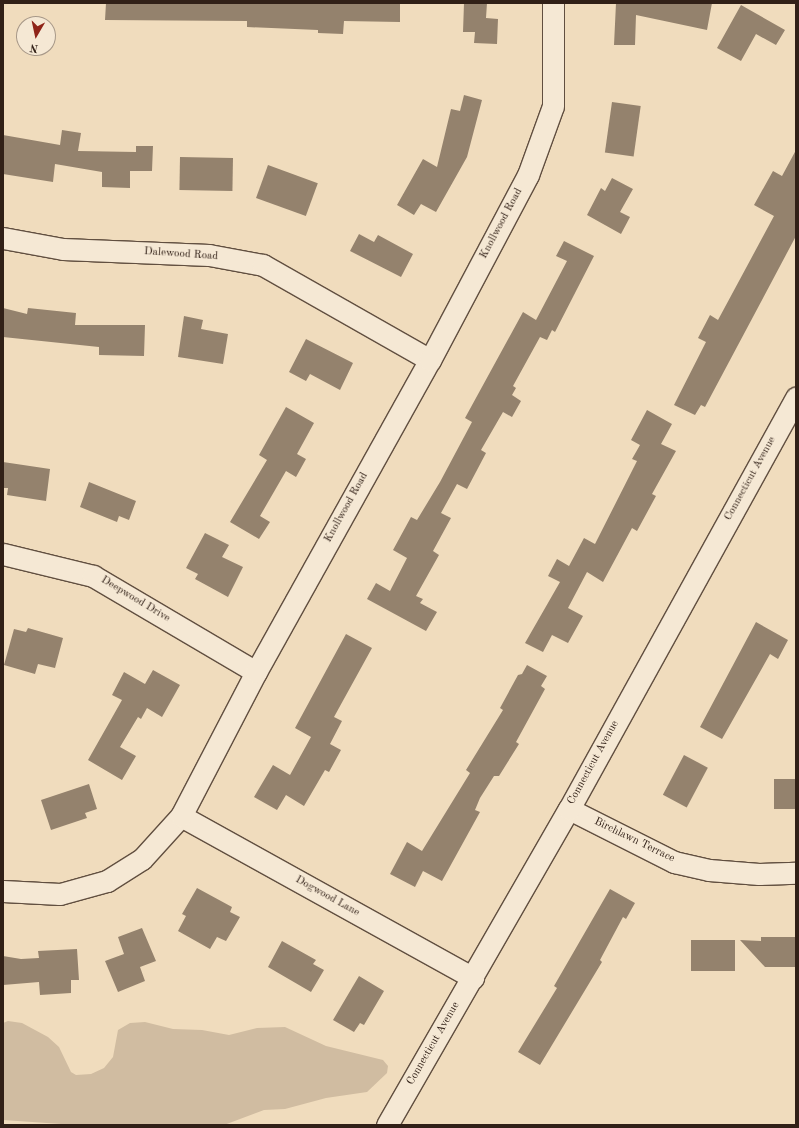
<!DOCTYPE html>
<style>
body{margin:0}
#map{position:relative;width:799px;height:1128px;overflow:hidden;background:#f0dcbd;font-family:"Old Standard TT",serif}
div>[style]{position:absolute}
.green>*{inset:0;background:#d0bca1}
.building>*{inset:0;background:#94826d;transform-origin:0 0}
.roads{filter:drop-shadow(1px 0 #614f40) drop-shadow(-1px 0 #614f40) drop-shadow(0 1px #614f40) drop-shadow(0 -1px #614f40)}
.minor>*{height:21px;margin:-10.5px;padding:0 10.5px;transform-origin:10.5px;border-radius:10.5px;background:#f5e8d4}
span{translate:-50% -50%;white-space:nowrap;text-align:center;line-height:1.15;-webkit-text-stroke:3.5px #f5e8d4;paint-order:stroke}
.street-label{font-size:11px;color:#312017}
.frame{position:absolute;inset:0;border:4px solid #312017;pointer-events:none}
.north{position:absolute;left:16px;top:16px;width:40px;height:40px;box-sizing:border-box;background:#f5e8d4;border:1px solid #a79888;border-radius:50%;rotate:189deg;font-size:11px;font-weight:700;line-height:16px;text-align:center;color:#312017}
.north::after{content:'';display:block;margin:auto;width:14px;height:18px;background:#8f2418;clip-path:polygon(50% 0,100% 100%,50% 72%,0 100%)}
</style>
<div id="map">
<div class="green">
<i style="clip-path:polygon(8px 1021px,22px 1023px,48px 1037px,59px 1047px,71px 1072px,76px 1075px,91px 1074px,104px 1068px,113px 1057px,118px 1030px,130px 1023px,145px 1022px,173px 1029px,202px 1030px,229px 1035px,257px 1028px,285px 1027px,326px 1046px,383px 1060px,388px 1066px,387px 1073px,367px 1092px,326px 1098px,285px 1109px,264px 1110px,224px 1125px,76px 1125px,3px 1120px,3px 1023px)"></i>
</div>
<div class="building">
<i style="clip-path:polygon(106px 3px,400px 3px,400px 22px,344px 21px,343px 34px,318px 33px,318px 30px,247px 27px,247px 21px,105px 20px)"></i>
<i style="clip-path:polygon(464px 3px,487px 3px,486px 18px,498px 19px,497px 44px,474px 43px,475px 32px,463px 32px)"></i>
<i style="clip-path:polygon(616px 3px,712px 3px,707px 30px,636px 15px,635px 45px,614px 45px)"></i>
<i style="clip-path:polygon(741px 5px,785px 30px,776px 45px,756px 34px,741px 61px,717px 48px)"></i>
<i style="clip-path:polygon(464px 95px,482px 100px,467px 157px,436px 212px,421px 204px,414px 215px,397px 205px,423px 159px,437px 167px,451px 109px,460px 111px)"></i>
<i style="left:612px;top:102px;width:29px;height:51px;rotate:8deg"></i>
<i style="clip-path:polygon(62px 130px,81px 133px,78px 151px,136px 152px,136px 146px,153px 146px,152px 171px,130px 171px,130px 188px,102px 187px,102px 172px,55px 164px,53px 182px,3px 174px,3px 135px,60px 145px)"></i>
<i style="clip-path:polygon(796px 150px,796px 236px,705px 407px,701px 405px,695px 415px,674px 405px,706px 342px,698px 338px,710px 315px,718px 320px,774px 216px,754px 205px,773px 171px,782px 176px)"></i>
<i style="left:180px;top:157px;width:53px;height:33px;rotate:1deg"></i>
<i style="left:268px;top:165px;width:53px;height:35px;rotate:20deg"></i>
<i style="clip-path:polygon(612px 178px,633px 189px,620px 212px,630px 217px,621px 234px,587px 215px,601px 188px,605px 191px)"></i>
<i style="clip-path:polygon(359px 234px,374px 242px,378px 235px,413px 254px,401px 277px,350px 251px)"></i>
<i style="clip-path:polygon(564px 241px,594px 256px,555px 332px,552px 330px,547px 340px,540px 337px,513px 386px,516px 388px,512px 395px,521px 401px,512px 417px,503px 412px,481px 450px,486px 453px,467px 489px,457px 484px,441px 513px,451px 518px,433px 551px,439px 555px,416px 596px,423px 599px,420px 603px,437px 612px,426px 631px,367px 599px,376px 583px,390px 591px,407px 558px,393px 550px,411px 517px,417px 520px,440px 482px,472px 422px,465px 418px,523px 312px,536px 320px,567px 261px,556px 256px)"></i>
<i style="clip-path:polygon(3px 308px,27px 314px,28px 308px,76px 313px,75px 325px,145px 325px,144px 356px,99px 355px,99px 347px,3px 337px)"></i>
<i style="clip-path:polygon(184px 316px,203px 320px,201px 329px,228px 334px,223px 364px,178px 357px)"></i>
<i style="clip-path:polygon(306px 339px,353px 363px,340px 390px,310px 374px,306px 381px,289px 372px)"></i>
<i style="clip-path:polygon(286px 407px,314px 423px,297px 454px,306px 459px,296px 477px,286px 471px,260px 516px,270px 522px,259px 539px,230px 522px,267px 460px,259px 455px)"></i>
<i style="clip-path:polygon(647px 410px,672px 424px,661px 444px,676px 451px,652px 494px,656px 496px,637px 531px,632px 528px,603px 582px,587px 572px,568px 608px,583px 616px,568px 643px,552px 635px,543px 652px,525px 643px,560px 582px,548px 576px,557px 559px,569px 566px,584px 538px,595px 544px,637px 461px,632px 459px,640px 445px,631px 440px)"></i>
<i style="clip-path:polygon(3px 462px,50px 469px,46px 501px,7px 495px,8px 488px,3px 488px)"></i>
<i style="clip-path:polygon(89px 482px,136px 501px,129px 520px,119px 516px,117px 522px,80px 507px)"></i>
<i style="clip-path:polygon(205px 533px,229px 545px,222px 557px,243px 567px,228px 597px,195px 579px,198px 574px,186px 568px)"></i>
<i style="clip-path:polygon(756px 622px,788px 640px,778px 659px,770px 654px,722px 739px,700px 727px)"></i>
<i style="clip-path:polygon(28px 628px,63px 638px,55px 668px,38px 664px,35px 674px,4px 665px,14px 629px,26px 632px)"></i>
<i style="clip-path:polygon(346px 634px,372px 648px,334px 717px,342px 721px,330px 744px,341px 750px,329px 772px,325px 770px,304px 806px,286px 795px,277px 810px,254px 797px,273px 765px,290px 775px,311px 737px,295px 728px)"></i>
<i style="clip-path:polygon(527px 665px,547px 676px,541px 686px,545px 689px,516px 742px,519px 744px,499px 776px,494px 776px,480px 798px,475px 810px,480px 812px,442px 881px,423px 871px,415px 887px,390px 874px,407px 842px,422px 851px,470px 773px,466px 770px,503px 710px,500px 708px,518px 675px,522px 674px)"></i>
<i style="clip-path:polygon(153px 670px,180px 685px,162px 717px,147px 708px,141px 719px,138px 717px,120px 747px,136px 756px,122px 780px,88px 760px,122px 700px,112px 695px,124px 672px,145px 684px)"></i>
<i style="left:684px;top:755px;width:27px;height:45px;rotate:28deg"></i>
<i style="left:796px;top:779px;width:30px;height:22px;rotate:90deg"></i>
<i style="clip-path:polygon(89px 784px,97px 809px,85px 813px,87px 818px,51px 830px,41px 800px)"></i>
<i style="clip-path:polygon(197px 888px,232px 907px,230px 912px,240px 917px,226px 941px,217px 937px,210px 949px,178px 931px,186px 916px,182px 914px)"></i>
<i style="clip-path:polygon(610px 889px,635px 903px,626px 919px,623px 917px,600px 960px,602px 962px,540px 1065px,518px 1052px,557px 988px,554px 986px)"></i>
<i style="clip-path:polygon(142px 928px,156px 961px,140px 967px,145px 981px,118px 992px,105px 961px,124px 954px,118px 937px)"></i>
<i style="clip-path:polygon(761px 937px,796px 937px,796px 967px,765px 967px,740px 940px,761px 941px)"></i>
<i style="left:691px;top:940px;width:44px;height:31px"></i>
<i style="clip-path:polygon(282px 941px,316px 960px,313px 964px,324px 970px,311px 992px,268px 967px)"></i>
<i style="clip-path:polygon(77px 949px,79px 980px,71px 980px,71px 993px,40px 995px,39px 982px,3px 985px,3px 956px,21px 959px,39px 958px,38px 951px)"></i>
<i style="clip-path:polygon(359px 976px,384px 991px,364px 1025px,360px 1023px,354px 1032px,333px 1020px)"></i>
</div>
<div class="roads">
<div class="minor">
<i style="left:3px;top:238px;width:61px;rotate:10.4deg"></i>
<i style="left:63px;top:249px;width:146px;rotate:2.4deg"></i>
<i style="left:209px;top:255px;width:55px;rotate:10.5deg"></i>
<i style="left:263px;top:265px;width:192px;rotate:29.6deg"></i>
<i style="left:3px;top:554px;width:93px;rotate:13.7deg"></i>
<i style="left:93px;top:576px;width:189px;rotate:30.5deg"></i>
<i style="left:569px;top:809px;width:118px;rotate:26.8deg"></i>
<i style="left:674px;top:862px;width:36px;rotate:13deg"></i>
<i style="left:709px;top:870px;width:50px;rotate:4.6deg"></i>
<i style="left:759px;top:874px;width:37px;rotate:-2deg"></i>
<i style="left:181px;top:816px;width:334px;rotate:29deg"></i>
<i style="left:3px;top:891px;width:57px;rotate:3deg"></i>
<i style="left:60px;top:894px;width:49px;rotate:-15.5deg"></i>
<i style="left:107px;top:881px;width:41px;rotate:-32.2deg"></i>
<i style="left:142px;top:859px;width:58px;rotate:-47.8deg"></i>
<i style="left:181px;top:816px;width:162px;rotate:-62.5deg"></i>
<i style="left:256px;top:672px;width:357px;rotate:-60.9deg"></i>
<i style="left:430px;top:360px;width:209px;rotate:-62.1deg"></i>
<i style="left:528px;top:175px;width:73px;rotate:-70.1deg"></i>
<i style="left:553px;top:106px;width:103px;rotate:-90deg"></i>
<i style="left:387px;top:1125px;width:365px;rotate:-60.1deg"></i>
<i style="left:569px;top:809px;width:470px;rotate:-61.1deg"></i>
</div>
</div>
<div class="street-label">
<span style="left:502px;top:224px;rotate:-62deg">Knollwood Road</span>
<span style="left:181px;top:255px;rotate:4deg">Dalewood Road</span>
<span style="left:751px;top:479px;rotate:-61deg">Connecticut Avenue</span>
<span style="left:347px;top:508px;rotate:-61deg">Knollwood Road</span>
<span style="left:135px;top:600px;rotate:31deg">Deepwood Drive</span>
<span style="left:594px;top:763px;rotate:-61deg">Connecticut Avenue</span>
<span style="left:634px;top:841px;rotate:26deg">Birchlawn Terrace</span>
<span style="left:327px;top:897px;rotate:29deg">Dogwood Lane</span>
<span style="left:434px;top:1044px;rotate:-60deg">Connecticut Avenue</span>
</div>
<div class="frame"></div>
<div class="north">N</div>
</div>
